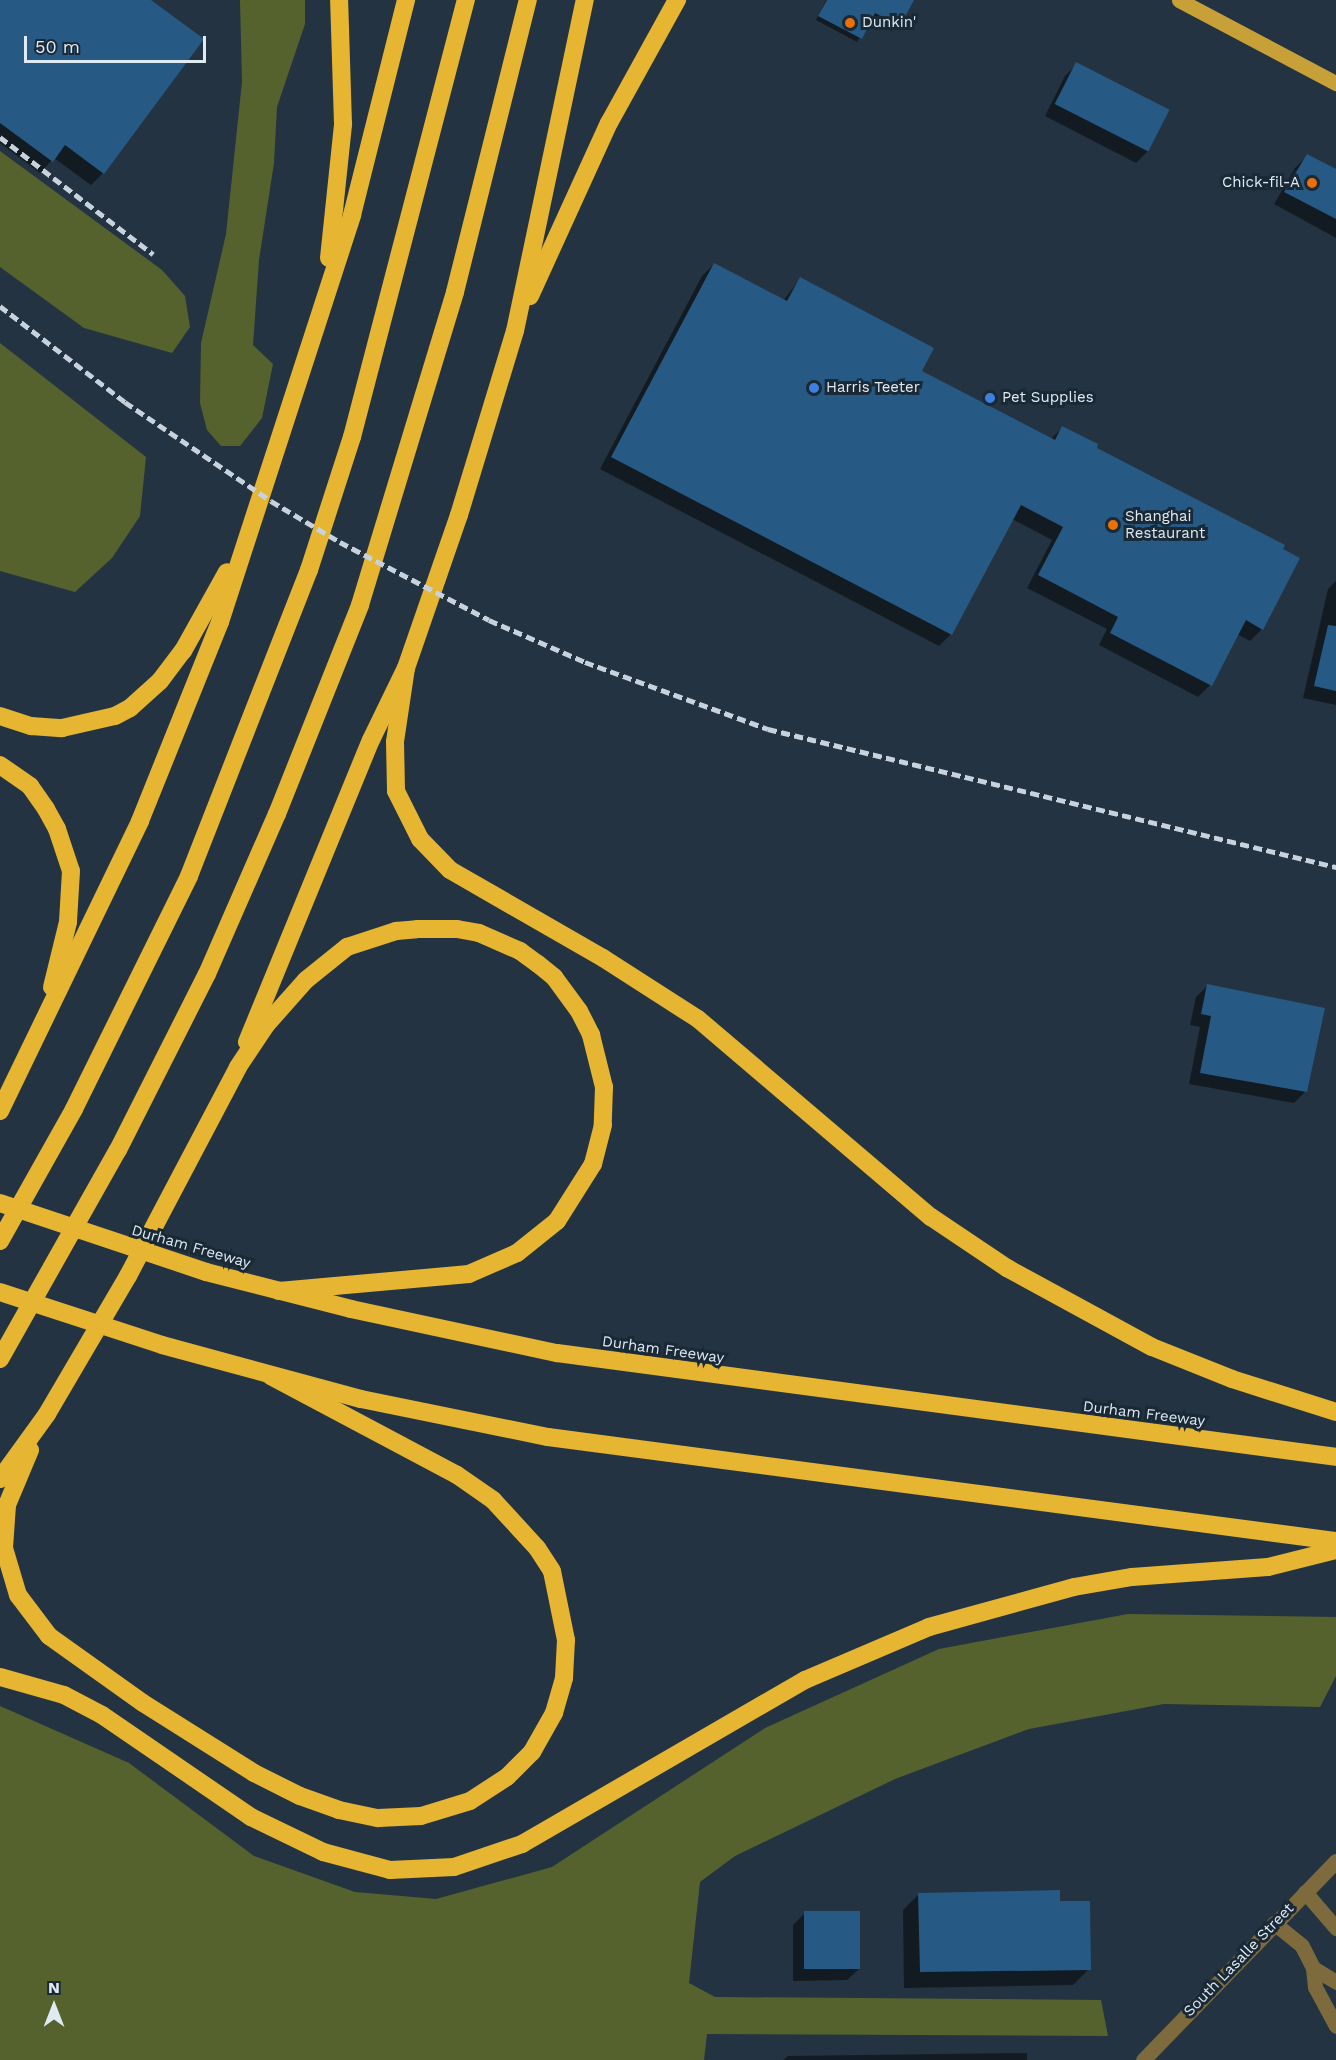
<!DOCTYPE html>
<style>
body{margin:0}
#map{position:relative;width:1336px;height:2060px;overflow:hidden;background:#243341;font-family:"Work Sans",sans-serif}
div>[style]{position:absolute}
.green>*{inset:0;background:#56622e}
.shadow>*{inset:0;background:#0007}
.building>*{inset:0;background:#265984;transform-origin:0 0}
.minor>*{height:15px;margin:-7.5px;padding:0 7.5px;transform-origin:7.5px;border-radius:7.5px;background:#7d6a3d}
.major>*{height:15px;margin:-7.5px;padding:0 7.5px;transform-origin:7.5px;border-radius:7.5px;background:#c8a038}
.highway>*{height:18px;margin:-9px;padding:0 9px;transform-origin:9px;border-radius:9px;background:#e6b531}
.rail>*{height:4.5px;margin-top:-2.25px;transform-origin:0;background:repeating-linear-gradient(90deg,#c7d2dc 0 9px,transparent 0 13.5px)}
.highway-bridge>*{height:18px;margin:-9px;padding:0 9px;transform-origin:9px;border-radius:9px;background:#e6b531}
.dots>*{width:16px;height:16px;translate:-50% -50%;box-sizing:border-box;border:3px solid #1a2936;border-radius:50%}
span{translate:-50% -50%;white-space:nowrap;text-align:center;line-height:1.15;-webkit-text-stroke:6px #1a2936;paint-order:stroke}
.poi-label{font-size:15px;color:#e0eaf3}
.left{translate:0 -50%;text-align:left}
.right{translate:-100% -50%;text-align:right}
.street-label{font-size:15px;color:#e0eaf3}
.north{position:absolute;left:24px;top:1976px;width:60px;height:60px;-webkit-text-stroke:4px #1a2936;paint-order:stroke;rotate:0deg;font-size:16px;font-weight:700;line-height:24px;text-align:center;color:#e0eaf3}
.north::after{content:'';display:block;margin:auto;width:21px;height:27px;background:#e0eaf3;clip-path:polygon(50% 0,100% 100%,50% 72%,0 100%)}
.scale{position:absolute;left:24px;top:36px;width:182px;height:27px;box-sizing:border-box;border:3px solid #e0eaf3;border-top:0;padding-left:8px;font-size:18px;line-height:21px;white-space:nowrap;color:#e0eaf3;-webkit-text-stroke:4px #1a2936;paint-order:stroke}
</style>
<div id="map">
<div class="green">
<i style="clip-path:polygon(240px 0,305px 0,305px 24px,277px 107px,274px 163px,259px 260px,253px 345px,273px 364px,262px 418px,240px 446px,221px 446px,207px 430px,200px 403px,201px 343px,226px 234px,242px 82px)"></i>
<i style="clip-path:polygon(0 151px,162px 270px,185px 296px,190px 327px,172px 353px,84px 328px,0 267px)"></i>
<i style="clip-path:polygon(0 343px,146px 457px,140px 516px,112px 558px,75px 592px,0 571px)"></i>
<i style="clip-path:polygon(1128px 1614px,1336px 1617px,1336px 1676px,1320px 1707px,1164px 1704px,1029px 1729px,895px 1779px,735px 1856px,700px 1882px,689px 1983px,715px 1997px,1101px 2000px,1108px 2036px,707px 2034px,704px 2060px,0 2060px,0 1706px,129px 1763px,254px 1856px,355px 1892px,436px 1899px,552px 1867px,765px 1728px,939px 1649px)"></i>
</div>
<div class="shadow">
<i style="clip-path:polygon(0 0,148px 0,103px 173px,91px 185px,54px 158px,40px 173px,0 143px)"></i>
<i style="clip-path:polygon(826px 0,901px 0,899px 25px,896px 29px,872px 16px,857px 42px,816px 20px)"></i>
<i style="clip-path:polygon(1077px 64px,1168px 110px,1148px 151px,1136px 163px,1045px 116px,1065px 76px)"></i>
<i style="clip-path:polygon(1307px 156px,1336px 171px,1336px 238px,1274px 204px,1295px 168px)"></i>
<i style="clip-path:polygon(714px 264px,783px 301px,800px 279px,920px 371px,1051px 439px,1063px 427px,1095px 448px,1262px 629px,1250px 641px,1237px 634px,1210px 685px,1198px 697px,1099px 645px,1107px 629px,1027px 588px,1052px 540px,1012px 519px,951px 634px,939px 646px,600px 469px,702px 276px)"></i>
<i style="clip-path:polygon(1336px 581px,1336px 705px,1303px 698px,1328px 589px)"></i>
<i style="clip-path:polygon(1208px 985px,1306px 1091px,1294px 1103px,1189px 1084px,1200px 1027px,1190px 1025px,1196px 997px)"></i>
<i style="clip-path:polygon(919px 1894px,1059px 1903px,1089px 1969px,1073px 1985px,904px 1988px,903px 1910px)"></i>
<i style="clip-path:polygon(805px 1913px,860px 1968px,847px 1980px,793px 1981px,793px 1925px)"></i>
<i style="clip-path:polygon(1027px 2053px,1027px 2060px,783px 2060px,788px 2056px)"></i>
</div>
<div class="building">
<i style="clip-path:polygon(0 0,151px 0,204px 39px,104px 174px,65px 145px,53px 162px,0 123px)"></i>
<i style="clip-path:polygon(827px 0,914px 0,900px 26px,875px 13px,862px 39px,818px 16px)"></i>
<i style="left:1076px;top:62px;width:105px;height:47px;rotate:27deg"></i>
<i style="clip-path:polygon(1307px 154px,1336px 169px,1336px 219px,1284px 192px)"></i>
<i style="clip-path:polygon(714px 263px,787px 301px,800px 277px,934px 348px,922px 371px,1055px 440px,1062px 426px,1098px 444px,1097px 448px,1285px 545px,1283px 549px,1300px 558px,1263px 630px,1246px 620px,1212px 686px,1110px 633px,1118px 617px,1038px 575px,1063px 527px,1021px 505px,952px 635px,611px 457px)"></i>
<i style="clip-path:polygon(1328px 625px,1336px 626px,1336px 691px,1314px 686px)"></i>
<i style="clip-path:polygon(1207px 984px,1325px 1008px,1307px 1092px,1200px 1073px,1211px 1016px,1201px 1014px)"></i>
<i style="clip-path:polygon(1060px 1890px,1060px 1901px,1090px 1901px,1091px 1970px,920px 1972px,918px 1893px)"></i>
<i style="left:804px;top:1911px;width:56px;height:58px"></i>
</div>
<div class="minor">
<i style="left:1305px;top:1892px;width:48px;rotate:49.3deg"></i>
<i style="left:1274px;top:1923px;width:36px;rotate:39deg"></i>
<i style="left:1302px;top:1946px;width:25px;rotate:63deg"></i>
<i style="left:1313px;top:1968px;width:19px;rotate:84deg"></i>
<i style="left:1315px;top:1987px;width:44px;rotate:61.7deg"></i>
<i style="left:1313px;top:1968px;width:27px;rotate:31deg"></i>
<i style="left:1143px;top:2060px;width:277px;rotate:-45.9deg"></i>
</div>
<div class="major">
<i style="left:1179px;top:0;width:178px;rotate:27.9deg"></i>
</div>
<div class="highway">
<i style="left:329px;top:258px;width:135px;rotate:-84deg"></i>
<i style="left:343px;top:124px;width:124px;rotate:-91.8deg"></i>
<i style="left:530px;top:296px;width:190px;rotate:-65.5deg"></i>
<i style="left:609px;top:123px;width:141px;rotate:-61.1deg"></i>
<i style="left:406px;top:668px;width:75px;rotate:98.5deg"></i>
<i style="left:395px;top:742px;width:49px;rotate:88.8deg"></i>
<i style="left:396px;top:791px;width:54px;rotate:63.4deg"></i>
<i style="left:420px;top:839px;width:43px;rotate:45.9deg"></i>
<i style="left:450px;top:870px;width:177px;rotate:29.9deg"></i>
<i style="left:603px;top:958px;width:113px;rotate:32.7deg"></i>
<i style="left:698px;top:1019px;width:306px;rotate:40.4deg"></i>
<i style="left:931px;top:1217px;width:92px;rotate:33.9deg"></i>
<i style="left:1007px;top:1268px;width:165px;rotate:28.6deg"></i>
<i style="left:1152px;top:1347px;width:86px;rotate:21.8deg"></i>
<i style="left:1232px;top:1379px;width:109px;rotate:17.6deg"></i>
<i style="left:0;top:716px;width:33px;rotate:18deg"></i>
<i style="left:31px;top:726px;width:31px;rotate:4deg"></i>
<i style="left:62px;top:728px;width:54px;rotate:-12.8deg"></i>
<i style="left:115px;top:716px;width:17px;rotate:-28deg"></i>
<i style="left:130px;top:708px;width:40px;rotate:-42deg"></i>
<i style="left:160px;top:681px;width:38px;rotate:-53deg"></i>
<i style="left:183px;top:651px;width:90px;rotate:-60.9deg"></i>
<i style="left:0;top:765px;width:37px;rotate:35deg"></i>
<i style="left:30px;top:786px;width:28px;rotate:55deg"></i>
<i style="left:46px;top:809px;width:23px;rotate:61deg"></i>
<i style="left:57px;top:829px;width:44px;rotate:71.6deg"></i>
<i style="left:71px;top:871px;width:51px;rotate:93.4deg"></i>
<i style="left:68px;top:922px;width:67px;rotate:103.8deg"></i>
<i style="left:247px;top:1042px;width:326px;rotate:-67.7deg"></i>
<i style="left:371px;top:740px;width:80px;rotate:-64.1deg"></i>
<i style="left:406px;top:668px;width:162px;rotate:-70.9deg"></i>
<i style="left:459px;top:515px;width:192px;rotate:-73.1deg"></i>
<i style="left:515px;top:331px;width:338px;rotate:-78.1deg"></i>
<i style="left:0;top:1111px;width:322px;rotate:-64.2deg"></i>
<i style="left:140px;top:821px;width:214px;rotate:-68.1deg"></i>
<i style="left:220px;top:622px;width:428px;rotate:-72deg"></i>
<i style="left:352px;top:215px;width:222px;rotate:-75.9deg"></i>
<i style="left:0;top:1241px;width:151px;rotate:-60.7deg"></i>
<i style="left:74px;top:1109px;width:260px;rotate:-63.7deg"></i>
<i style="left:189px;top:876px;width:329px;rotate:-68.6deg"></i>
<i style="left:309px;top:570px;width:140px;rotate:-72.1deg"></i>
<i style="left:352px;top:437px;width:452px;rotate:-75.4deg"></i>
<i style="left:206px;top:1272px;width:150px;rotate:14.3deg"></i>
<i style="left:351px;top:1309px;width:211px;rotate:12.1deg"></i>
<i style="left:557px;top:1353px;width:786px;rotate:7.6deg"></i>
<i style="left:162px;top:1345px;width:206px;rotate:15.2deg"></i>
<i style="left:361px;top:1399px;width:191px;rotate:11.5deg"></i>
<i style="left:548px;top:1437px;width:795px;rotate:7.52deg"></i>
<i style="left:0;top:1359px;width:240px;rotate:-60.6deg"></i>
<i style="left:118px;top:1150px;width:197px;rotate:-63.2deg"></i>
<i style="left:207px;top:974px;width:175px;rotate:-66.4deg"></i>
<i style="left:277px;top:814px;width:225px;rotate:-68.3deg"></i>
<i style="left:360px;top:605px;width:327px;rotate:-73.1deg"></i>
<i style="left:455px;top:292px;width:301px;rotate:-76deg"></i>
<i style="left:30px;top:1450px;width:60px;rotate:112.7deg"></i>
<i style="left:7px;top:1505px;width:43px;rotate:94deg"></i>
<i style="left:4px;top:1548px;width:49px;rotate:73.4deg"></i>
<i style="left:18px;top:1595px;width:51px;rotate:52.9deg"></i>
<i style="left:49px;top:1636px;width:115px;rotate:35.5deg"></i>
<i style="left:143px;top:1703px;width:131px;rotate:32.2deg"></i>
<i style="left:254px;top:1773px;width:51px;rotate:26.6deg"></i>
<i style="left:300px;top:1796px;width:41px;rotate:19.7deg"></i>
<i style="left:339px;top:1810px;width:40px;rotate:12deg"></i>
<i style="left:378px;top:1818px;width:43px;rotate:-2.7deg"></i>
<i style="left:421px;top:1816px;width:51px;rotate:-17deg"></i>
<i style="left:470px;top:1801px;width:44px;rotate:-33deg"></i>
<i style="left:507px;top:1777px;width:35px;rotate:-45deg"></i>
<i style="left:532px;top:1752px;width:45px;rotate:-60.6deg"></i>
<i style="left:554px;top:1713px;width:36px;rotate:-74deg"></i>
<i style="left:564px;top:1678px;width:38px;rotate:-87deg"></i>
<i style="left:566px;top:1640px;width:70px;rotate:-101.5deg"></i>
<i style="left:552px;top:1571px;width:27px;rotate:-123deg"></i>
<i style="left:537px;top:1548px;width:65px;rotate:-132.5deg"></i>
<i style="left:493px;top:1500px;width:44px;rotate:-145.2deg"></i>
<i style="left:457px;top:1475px;width:211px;rotate:-152deg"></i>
<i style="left:0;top:1479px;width:80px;rotate:-54.1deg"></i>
<i style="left:47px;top:1414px;width:160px;rotate:-59.6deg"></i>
<i style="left:128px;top:1276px;width:236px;rotate:-62.2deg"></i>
<i style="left:238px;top:1067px;width:50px;rotate:-56.3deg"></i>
<i style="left:266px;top:1025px;width:60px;rotate:-48.4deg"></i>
<i style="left:306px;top:980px;width:53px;rotate:-38.8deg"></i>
<i style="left:347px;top:947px;width:52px;rotate:-18.1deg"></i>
<i style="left:396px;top:931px;width:21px;rotate:-5deg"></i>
<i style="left:417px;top:929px;width:40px"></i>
<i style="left:457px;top:929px;width:22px;rotate:10deg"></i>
<i style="left:479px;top:933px;width:45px;rotate:23.7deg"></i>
<i style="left:520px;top:951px;width:22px;rotate:36deg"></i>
<i style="left:538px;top:964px;width:21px;rotate:39deg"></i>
<i style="left:554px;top:977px;width:42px;rotate:53.7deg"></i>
<i style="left:579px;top:1011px;width:27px;rotate:63deg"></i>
<i style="left:591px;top:1035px;width:54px;rotate:76deg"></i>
<i style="left:604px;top:1087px;width:38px;rotate:92deg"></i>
<i style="left:603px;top:1125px;width:40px;rotate:104.4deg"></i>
<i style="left:593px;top:1164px;width:67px;rotate:122.3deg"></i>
<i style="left:557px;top:1221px;width:51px;rotate:141.3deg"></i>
<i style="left:517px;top:1253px;width:52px;rotate:156.4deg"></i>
<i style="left:469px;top:1274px;width:191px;rotate:174.9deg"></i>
<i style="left:0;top:1677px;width:66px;rotate:15.7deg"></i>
<i style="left:64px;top:1695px;width:43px;rotate:27.8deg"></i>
<i style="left:102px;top:1715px;width:181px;rotate:34.4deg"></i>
<i style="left:251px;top:1817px;width:80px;rotate:25.9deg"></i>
<i style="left:323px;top:1852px;width:69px;rotate:15deg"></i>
<i style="left:390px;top:1870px;width:64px;rotate:-2.7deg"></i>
<i style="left:454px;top:1867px;width:72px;rotate:-18.7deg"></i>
<i style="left:522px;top:1844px;width:327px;rotate:-30.1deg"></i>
<i style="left:805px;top:1680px;width:135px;rotate:-23.1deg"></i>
<i style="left:929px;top:1627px;width:150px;rotate:-15.4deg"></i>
<i style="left:1074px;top:1587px;width:59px;rotate:-9.8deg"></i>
<i style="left:1132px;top:1577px;width:136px;rotate:-4.2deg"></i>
<i style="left:1268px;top:1567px;width:70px;rotate:-14deg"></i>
</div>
<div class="rail">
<i style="left:0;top:137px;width:193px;rotate:37.4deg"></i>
<i style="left:0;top:306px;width:158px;rotate:37.5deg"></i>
<i style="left:125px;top:402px;width:176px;rotate:34.1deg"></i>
<i style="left:271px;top:501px;width:80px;rotate:30.7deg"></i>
<i style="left:340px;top:542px;width:168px;rotate:27.6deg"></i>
<i style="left:489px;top:620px;width:105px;rotate:23.6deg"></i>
<i style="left:585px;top:662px;width:195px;rotate:20.1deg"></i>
<i style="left:768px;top:729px;width:585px;rotate:13.66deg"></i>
</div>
<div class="highway-bridge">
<i style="left:0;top:1203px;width:217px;rotate:18.5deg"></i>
<i style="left:0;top:1292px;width:170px;rotate:18.1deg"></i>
</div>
<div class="dots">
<i style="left:850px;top:23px;background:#e8710a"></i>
<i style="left:1312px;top:183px;background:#e8710a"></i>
<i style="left:814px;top:388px;background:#3f7fe0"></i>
<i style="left:990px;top:398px;background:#3f7fe0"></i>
<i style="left:1113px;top:525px;background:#e8710a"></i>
</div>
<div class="poi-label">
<span class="left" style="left:862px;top:23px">Dunkin'</span>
<span class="right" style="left:1300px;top:183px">Chick-fil-A</span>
<span class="left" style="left:826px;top:388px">Harris Teeter</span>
<span class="left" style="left:1002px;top:398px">Pet Supplies</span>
<span class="left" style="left:1125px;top:525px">Shanghai<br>Restaurant</span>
</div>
<div class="street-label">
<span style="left:191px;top:1247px;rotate:16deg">Durham Freeway</span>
<span style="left:663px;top:1350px;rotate:8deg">Durham Freeway</span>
<span style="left:1144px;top:1414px;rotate:7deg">Durham Freeway</span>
<span style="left:1239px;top:1960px;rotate:-46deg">South Lasalle Street</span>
</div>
<div class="north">N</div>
<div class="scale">50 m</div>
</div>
